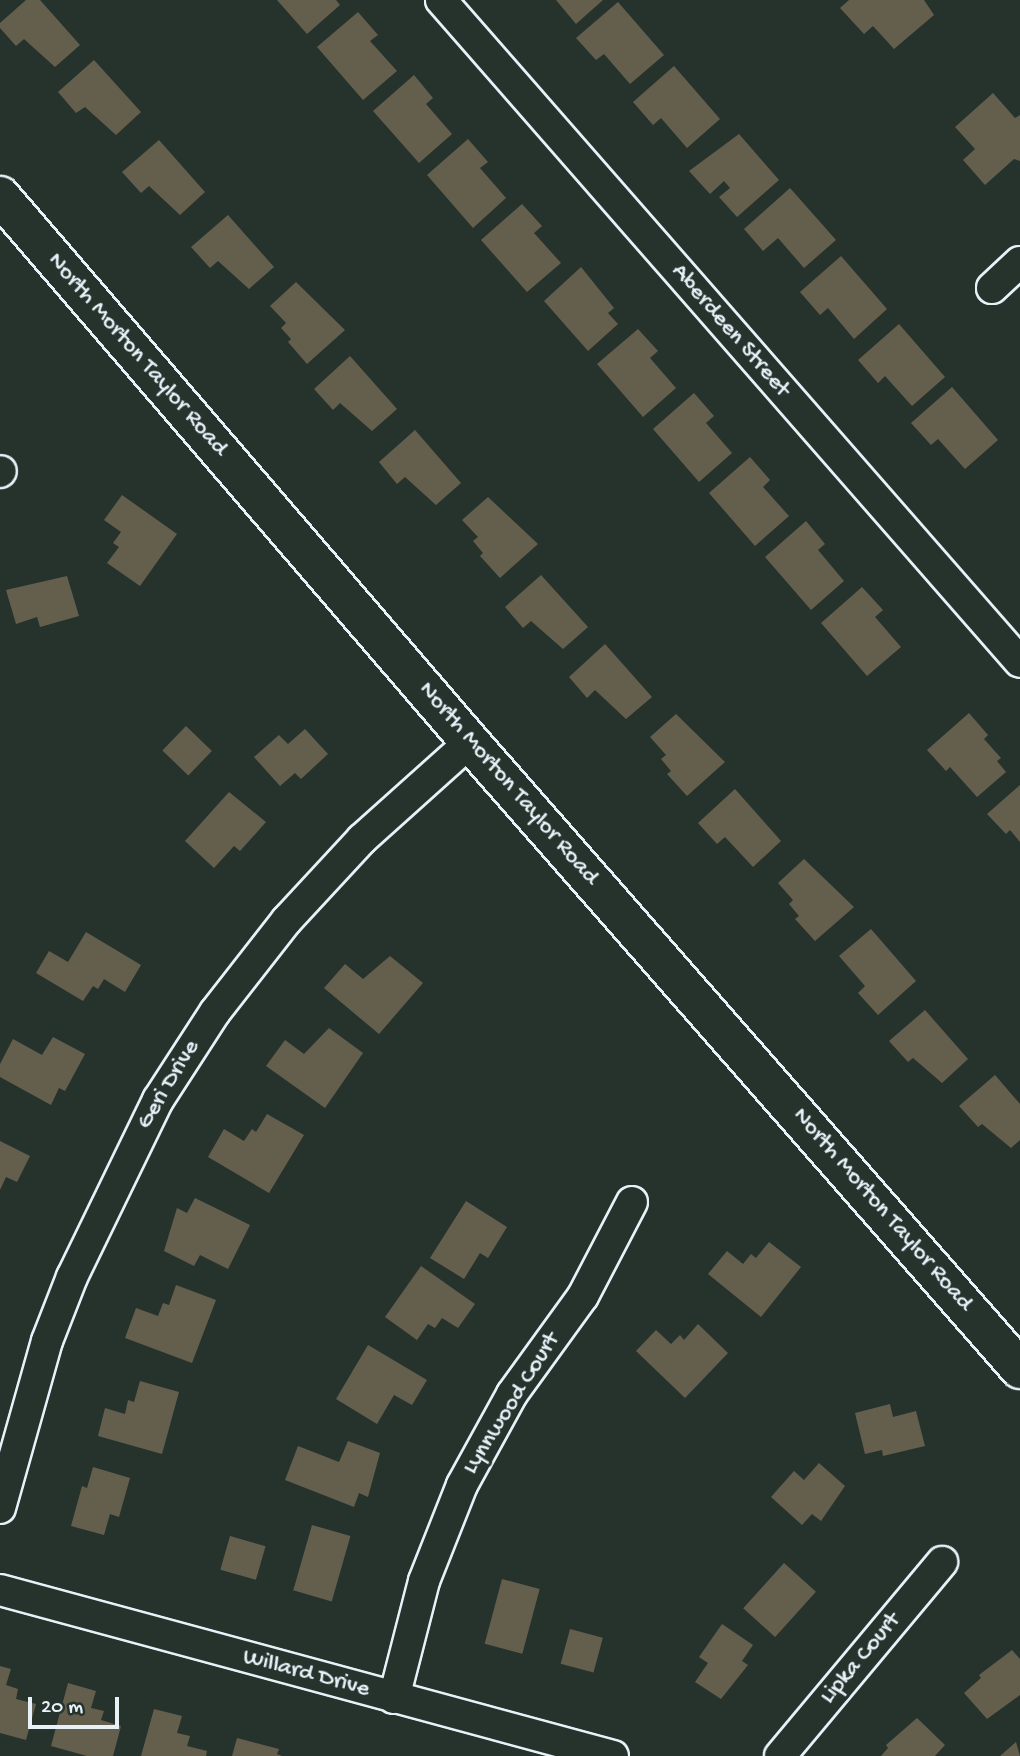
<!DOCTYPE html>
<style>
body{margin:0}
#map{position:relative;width:1020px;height:1756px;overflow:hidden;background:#26332d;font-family:"Gochi Hand",sans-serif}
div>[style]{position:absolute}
.building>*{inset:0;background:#645f4d;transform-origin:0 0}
.roads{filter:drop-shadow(2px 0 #e8f1f8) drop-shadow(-2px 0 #e8f1f8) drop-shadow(0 2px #e8f1f8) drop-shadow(0 -2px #e8f1f8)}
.street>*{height:30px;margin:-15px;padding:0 15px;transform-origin:15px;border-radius:15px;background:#26332d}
.secondary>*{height:38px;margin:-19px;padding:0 19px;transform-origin:19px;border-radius:19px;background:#26332d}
span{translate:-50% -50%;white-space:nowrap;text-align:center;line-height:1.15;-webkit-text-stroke:6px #26332d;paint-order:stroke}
.street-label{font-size:24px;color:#e8f1f8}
.scale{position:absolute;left:28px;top:1697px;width:91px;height:32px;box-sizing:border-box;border:4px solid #e8f1f8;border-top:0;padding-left:9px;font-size:21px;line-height:24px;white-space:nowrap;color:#e8f1f8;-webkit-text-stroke:5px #26332d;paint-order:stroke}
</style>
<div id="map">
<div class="building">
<i style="clip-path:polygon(26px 0,40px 0,80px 45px,55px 67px,24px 39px,16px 46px,0 28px,0 23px)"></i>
<i style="clip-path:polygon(277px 0,336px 0,340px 5px,307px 34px)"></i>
<i style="clip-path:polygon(556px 0,603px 0,576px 24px)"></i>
<i style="clip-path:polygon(849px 0,924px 0,934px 15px,894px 49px,873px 26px,864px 34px,840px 8px)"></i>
<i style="clip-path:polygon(618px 2px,664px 55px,630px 84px,604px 54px,596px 60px,576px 38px)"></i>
<i style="clip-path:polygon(358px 12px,378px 35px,370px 41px,397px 71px,363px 100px,317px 47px)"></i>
<i style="clip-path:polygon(94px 60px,141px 112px,116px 135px,85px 107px,76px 113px,58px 92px)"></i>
<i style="clip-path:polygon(674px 66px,720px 119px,687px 148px,661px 118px,653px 125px,633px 102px)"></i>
<i style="clip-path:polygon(414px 75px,433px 98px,426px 104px,452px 134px,419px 163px,373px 111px)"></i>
<i style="clip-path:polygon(993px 93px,1015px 118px,1020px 115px,1020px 161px,1014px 159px,985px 185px,963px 160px,975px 149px,955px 127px)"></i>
<i style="clip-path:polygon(739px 134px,779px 180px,737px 217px,719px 197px,730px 188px,724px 181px,710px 194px,689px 171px)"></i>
<i style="clip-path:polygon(468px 139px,488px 162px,480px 168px,506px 198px,473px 228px,427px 175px)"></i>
<i style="clip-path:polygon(159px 140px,205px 192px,180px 215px,149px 186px,141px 193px,122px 172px)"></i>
<i style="clip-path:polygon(790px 188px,836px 240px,804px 268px,778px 238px,763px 251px,744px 229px)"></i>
<i style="clip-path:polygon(522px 204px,542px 226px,534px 233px,561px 263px,527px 292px,481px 240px)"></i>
<i style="clip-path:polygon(228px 215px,274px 267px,249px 289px,218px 261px,210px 268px,191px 247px)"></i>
<i style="clip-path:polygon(841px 256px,887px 309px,854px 339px,828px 308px,820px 315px,800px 292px)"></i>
<i style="clip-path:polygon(581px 267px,614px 308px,608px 313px,618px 324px,588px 351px,544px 301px)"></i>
<i style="clip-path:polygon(296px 282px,345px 330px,307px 364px,288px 342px,291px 339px,281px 328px,286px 323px,270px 306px)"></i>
<i style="clip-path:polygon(899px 324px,945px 377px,912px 406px,885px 376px,878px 383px,858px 360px)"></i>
<i style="clip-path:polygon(638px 329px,658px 351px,650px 358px,676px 388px,643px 417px,597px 364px)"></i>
<i style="clip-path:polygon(350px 356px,397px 409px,372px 431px,340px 403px,333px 410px,314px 389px)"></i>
<i style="clip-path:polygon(952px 387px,998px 440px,965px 469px,938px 439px,931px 445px,911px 423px)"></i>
<i style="clip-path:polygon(694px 393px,714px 416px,706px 423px,732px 453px,699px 482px,653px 429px)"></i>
<i style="clip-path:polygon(415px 430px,461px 483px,436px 505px,405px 477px,397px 484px,379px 462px)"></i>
<i style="clip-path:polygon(750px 457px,770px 480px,763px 487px,789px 516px,755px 546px,709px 493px)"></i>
<i style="clip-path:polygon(122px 495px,177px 534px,140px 586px,107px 563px,119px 547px,113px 543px,121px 532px,104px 520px)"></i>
<i style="clip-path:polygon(488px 497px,538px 544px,500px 578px,480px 556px,483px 553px,473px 541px,478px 537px,462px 520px)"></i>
<i style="clip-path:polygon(806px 521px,825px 544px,818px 550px,844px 581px,811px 610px,765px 557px)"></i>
<i style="clip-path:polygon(541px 575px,588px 627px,563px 649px,531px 621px,523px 628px,505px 607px)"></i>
<i style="clip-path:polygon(67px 576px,79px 616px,40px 627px,37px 617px,16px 624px,6px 590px)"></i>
<i style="clip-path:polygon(862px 587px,883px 610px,875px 617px,901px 647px,867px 676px,821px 623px)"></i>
<i style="clip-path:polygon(605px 644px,652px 697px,626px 719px,595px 690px,587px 698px,569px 677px)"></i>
<i style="clip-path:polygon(969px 713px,988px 735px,984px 739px,1001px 758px,997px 761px,1006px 772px,977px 797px,950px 767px,946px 771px,927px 750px)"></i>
<i style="clip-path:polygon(676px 714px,725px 762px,687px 796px,667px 774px,671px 771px,661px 759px,666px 755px,650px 737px)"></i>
<i style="left:186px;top:726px;width:36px;height:34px;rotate:44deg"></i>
<i style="clip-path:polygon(305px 729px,328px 754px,301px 779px,295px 773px,280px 786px,254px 757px,279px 735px,288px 744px)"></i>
<i style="clip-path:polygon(1020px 785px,1020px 842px,1010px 830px,1006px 834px,987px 814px)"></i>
<i style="clip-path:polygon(735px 789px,781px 841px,753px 867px,725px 837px,717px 844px,698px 823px)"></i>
<i style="clip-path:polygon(229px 792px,266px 822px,240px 851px,234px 846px,214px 868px,185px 841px)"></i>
<i style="clip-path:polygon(804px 859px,854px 907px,815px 941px,795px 919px,799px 916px,789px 904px,793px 900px,778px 883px)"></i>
<i style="clip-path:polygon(871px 929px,916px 981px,878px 1015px,858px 993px,865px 986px,839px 956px)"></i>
<i style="clip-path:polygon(86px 932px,141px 965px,125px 992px,104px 979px,98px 989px,93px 986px,83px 1001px,36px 973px,49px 951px,68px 962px)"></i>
<i style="clip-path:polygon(390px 956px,423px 983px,379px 1034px,324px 988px,345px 964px,363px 979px)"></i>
<i style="clip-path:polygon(925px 1010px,968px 1059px,942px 1083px,913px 1058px,908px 1062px,889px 1041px)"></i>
<i style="clip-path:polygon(329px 1028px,363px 1053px,325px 1108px,266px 1066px,285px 1040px,304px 1054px)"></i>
<i style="clip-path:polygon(53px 1037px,85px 1054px,65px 1091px,59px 1088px,51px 1105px,0 1077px,0 1064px,13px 1039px,42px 1055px)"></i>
<i style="clip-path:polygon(995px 1075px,1020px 1104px,1020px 1140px,1011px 1148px,982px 1124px,978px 1127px,959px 1106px)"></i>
<i style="clip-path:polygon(267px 1114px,304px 1135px,269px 1193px,208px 1157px,224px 1129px,244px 1141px,252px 1129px,256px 1132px)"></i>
<i style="clip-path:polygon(0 1141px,30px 1156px,17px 1182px,6px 1177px,0 1190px)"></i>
<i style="clip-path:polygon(195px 1198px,250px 1225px,228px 1269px,200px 1255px,194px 1266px,164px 1251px,177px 1208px,187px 1213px)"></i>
<i style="clip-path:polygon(466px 1201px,507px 1227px,488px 1258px,480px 1253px,464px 1279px,430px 1258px)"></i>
<i style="clip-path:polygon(769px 1242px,801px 1267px,761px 1317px,708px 1274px,727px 1251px,743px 1264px,751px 1254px,756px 1258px)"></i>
<i style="clip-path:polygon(421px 1266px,475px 1304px,458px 1328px,442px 1318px,435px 1328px,428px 1324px,417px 1340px,385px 1317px)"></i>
<i style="clip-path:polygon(176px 1285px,216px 1300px,192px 1363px,125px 1338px,136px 1308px,158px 1316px,163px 1303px,169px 1305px)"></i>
<i style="clip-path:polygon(698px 1324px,728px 1353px,685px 1398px,636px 1351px,656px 1330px,671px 1344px,680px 1335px,684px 1340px)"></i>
<i style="clip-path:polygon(368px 1345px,427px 1380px,412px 1405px,394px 1395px,377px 1424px,336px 1399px)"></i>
<i style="clip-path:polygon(140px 1381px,179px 1392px,162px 1454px,98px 1436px,105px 1408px,125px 1414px,128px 1400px,134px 1402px)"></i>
<i style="clip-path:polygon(890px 1404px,893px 1417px,916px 1411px,925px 1446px,883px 1456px,882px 1450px,865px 1454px,855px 1413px)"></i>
<i style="clip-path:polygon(348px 1441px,380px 1453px,368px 1497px,359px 1493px,354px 1507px,285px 1480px,298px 1446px,339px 1462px)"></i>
<i style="clip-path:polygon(819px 1463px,845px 1486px,821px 1521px,812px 1514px,802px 1525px,771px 1497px,794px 1471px,804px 1480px)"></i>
<i style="clip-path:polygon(93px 1467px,130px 1478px,119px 1517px,110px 1514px,104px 1535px,71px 1526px,82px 1486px,87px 1488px)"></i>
<i style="left:312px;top:1525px;width:40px;height:68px;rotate:16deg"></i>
<i style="left:230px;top:1536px;width:37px;height:35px;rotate:16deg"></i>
<i style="left:784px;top:1563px;width:43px;height:61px;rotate:42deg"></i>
<i style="left:502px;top:1579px;width:39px;height:67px;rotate:15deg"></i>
<i style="clip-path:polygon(722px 1624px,753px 1645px,742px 1661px,748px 1665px,721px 1699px,695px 1682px,708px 1663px,699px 1657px)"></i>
<i style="left:570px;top:1629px;width:34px;height:36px;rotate:15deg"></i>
<i style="clip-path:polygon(1012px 1650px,1020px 1659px,1020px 1695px,987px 1719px,964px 1693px,981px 1678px,979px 1675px)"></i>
<i style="clip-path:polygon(0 1666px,11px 1669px,6px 1685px,18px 1689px,16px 1699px,36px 1704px,26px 1740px,0 1733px)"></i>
<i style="clip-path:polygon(68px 1683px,96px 1691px,91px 1708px,104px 1711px,101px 1720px,121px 1726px,113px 1756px,87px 1756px,51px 1746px)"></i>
<i style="clip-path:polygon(154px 1709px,182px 1716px,177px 1733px,190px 1736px,187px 1746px,207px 1751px,206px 1756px,141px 1756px)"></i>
<i style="clip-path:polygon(917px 1718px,945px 1745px,935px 1756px,881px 1756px,888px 1748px,886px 1745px)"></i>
<i style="clip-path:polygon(237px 1738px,279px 1749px,277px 1754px,282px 1756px,232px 1756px)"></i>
<i style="clip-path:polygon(1016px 1742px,1020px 1756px,1000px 1756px)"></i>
</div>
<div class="roads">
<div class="street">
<i style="left:441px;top:0;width:879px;rotate:48.83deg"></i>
<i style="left:992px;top:288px;width:38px;rotate:-43deg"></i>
<i style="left:0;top:472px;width:1px;rotate:-45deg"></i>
<i style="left:0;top:1508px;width:173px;rotate:-74.3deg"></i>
<i style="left:47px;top:1341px;width:69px;rotate:-68.7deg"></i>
<i style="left:72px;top:1277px;width:197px;rotate:-64.1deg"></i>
<i style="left:158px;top:1100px;width:105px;rotate:-57.1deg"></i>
<i style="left:215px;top:1012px;width:117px;rotate:-52deg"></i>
<i style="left:287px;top:920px;width:110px;rotate:-47.2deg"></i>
<i style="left:362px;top:839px;width:145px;rotate:-41.9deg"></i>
<i style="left:0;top:1590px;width:635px;rotate:15.15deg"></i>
<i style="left:394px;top:1698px;width:121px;rotate:-75.6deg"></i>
<i style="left:424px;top:1581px;width:103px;rotate:-68.4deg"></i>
<i style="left:462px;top:1485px;width:104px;rotate:-61.2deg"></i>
<i style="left:512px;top:1394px;width:121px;rotate:-54.1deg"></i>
<i style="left:583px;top:1296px;width:106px;rotate:-62.5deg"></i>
<i style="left:780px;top:1756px;width:253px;rotate:-50.1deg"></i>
</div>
<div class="secondary">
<i style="left:0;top:196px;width:720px;rotate:49.28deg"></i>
<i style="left:470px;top:742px;width:834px;rotate:48.74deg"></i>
</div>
</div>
<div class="street-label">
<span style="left:730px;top:331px;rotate:49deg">Aberdeen Street</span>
<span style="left:137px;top:355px;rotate:49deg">North Morton Taylor Road</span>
<span style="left:508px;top:784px;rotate:49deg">North Morton Taylor Road</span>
<span style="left:169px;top:1085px;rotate:-59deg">Geri Drive</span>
<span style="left:882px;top:1210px;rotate:49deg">North Morton Taylor Road</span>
<span style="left:512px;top:1404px;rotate:-58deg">Lynnwood Court</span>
<span style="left:861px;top:1659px;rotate:-50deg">Lipka Court</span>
<span style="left:306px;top:1674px;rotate:15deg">Willard Drive</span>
</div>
<div class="scale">20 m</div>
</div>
